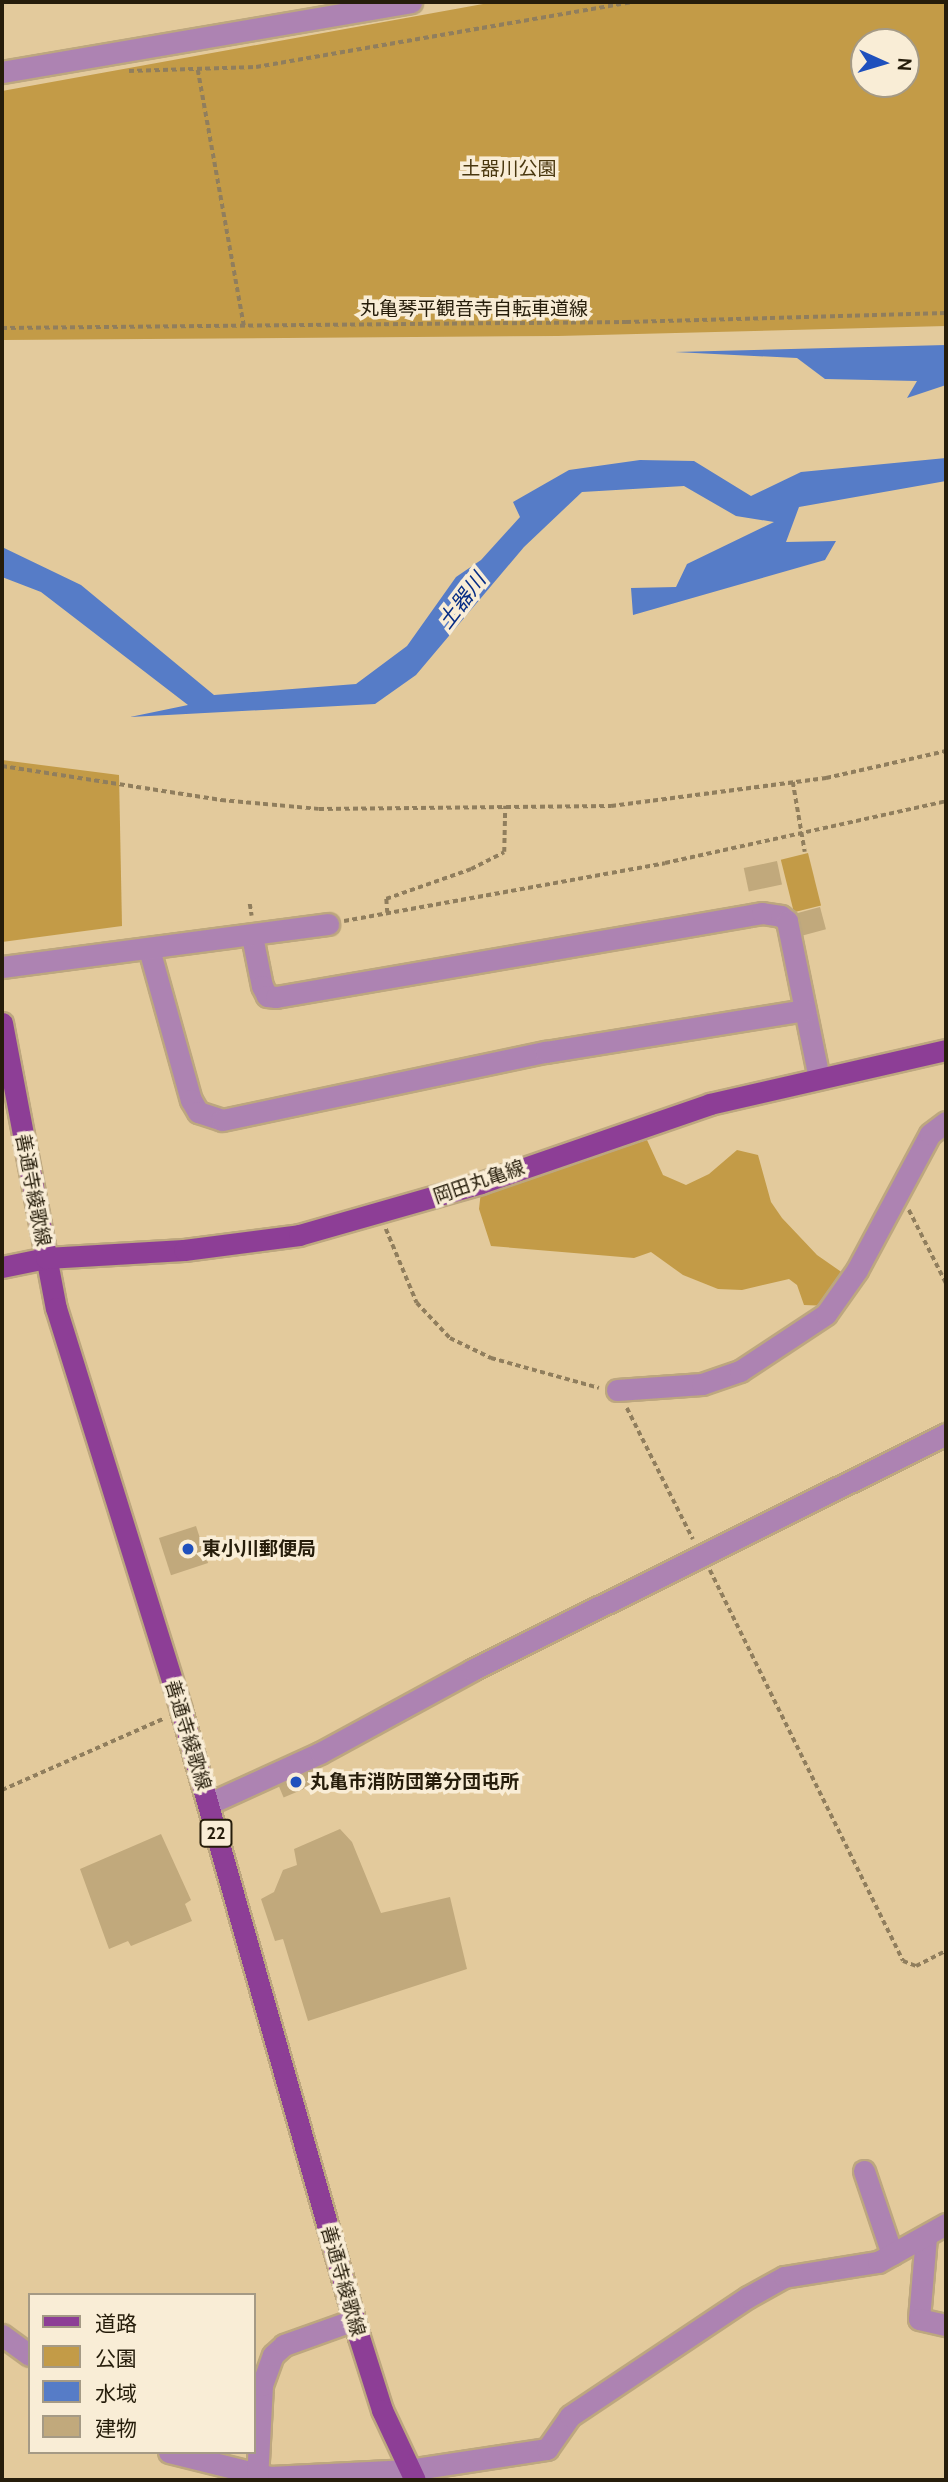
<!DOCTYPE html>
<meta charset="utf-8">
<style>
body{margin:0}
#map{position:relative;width:948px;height:2482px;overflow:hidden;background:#e3ca9c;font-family:Cabin,"Noto Sans JP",sans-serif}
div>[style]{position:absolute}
.green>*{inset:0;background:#c39b47;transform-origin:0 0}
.water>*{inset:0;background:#567cc7}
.building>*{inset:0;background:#c1a97c;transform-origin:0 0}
.path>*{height:3.5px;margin-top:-1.75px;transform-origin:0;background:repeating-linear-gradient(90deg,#907e5d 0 5px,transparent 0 8.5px)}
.roads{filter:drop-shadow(2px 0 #bda77f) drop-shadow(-2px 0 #bda77f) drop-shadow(0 2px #bda77f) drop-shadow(0 -2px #bda77f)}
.minor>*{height:21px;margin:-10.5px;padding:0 10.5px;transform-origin:10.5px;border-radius:10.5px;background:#ad83b2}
.major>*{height:21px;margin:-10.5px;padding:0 10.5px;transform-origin:10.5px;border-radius:10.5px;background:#8d3e96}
.dots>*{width:19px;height:19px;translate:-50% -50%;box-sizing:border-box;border:4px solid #f9edd6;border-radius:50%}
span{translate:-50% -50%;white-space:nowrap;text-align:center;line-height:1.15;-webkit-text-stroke:7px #f9edd6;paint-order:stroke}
.shield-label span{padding:2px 5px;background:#f9edd6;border:2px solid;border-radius:5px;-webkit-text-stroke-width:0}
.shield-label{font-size:18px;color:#261d0b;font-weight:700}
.park-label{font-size:19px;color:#49370e}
.street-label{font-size:19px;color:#261d0b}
.poi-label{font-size:19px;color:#261d0b;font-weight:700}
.left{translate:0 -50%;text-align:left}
.water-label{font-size:21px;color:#062c84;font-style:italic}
.frame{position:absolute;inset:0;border:4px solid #261d0b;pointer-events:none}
.legend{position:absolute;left:28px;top:2293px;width:228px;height:161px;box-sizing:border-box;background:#f9edd6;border:2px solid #a59a85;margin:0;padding:9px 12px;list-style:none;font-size:21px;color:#261d0b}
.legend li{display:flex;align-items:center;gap:14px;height:35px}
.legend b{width:35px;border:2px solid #a59a85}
.north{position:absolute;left:850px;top:28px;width:70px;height:70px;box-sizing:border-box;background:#f9edd6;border:2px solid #a59a85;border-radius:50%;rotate:94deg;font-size:19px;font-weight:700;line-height:28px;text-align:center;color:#261d0b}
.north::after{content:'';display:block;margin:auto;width:24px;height:32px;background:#1f50bd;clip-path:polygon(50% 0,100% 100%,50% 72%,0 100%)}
</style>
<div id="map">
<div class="green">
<i style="clip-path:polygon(evenodd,494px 2px,946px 2px,946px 326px,558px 336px,2px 340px,2px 91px,494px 2px,864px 42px,906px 42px,906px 84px,864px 84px,864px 42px)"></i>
<i style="clip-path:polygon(2px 760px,119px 775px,122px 926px,2px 942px)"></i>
<i style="left:808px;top:853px;width:54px;height:28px;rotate:76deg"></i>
<i style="clip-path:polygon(647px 1140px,663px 1175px,686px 1185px,709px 1174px,737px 1150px,758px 1155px,771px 1202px,782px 1218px,817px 1255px,850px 1278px,830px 1306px,804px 1305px,797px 1285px,789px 1279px,742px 1290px,718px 1289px,683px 1275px,651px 1252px,634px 1258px,491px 1246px,479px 1209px,481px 1191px)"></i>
</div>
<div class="water">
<i style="clip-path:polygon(946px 345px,946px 385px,907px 398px,917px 381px,825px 379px,797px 358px,675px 352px)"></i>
<i style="clip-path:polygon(946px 458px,946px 481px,799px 507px,786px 542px,836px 541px,825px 560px,633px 615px,631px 588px,676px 587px,687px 564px,774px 522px,736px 516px,684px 486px,582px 492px,524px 547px,416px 675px,375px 704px,130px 717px,188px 705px,41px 592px,2px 577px,2px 547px,81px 585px,214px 695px,356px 684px,407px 646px,456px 577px,481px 560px,520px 517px,513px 502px,569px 470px,640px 460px,694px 461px,751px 496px,801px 472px)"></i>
</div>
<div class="building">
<i style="left:777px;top:861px;width:24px;height:34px;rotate:78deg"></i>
<i style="left:820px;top:907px;width:23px;height:24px;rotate:75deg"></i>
<i style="left:196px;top:1526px;width:39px;height:39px;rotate:72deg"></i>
<i style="left:308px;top:1773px;width:13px;height:32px;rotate:67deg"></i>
<i style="clip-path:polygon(340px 1829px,352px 1842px,381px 1913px,450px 1897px,467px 1969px,308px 2021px,283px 1939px,275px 1941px,261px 1899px,274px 1892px,283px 1870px,297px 1865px,294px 1849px)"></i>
<i style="clip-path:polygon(161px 1834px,191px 1900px,185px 1904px,192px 1921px,131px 1946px,128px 1941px,109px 1949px,80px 1869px)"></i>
</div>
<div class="path">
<i style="left:198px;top:70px;width:260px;rotate:79.8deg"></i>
<i style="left:129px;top:71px;width:127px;rotate:-1.8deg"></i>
<i style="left:256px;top:67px;width:382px;rotate:-9.8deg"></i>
<i style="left:2px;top:328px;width:624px;rotate:-0.55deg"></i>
<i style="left:626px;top:322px;width:320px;rotate:-1.6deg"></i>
<i style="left:2px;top:766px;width:222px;rotate:8.8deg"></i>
<i style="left:221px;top:800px;width:98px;rotate:5.2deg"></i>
<i style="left:319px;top:809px;width:292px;rotate:-0.6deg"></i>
<i style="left:611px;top:806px;width:217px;rotate:-7.4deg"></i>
<i style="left:826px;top:778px;width:123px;rotate:-12.7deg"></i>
<i style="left:793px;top:782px;width:71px;rotate:80.3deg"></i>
<i style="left:250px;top:904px;width:12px;rotate:81deg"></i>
<i style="left:387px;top:913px;width:14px;rotate:-94deg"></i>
<i style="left:386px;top:899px;width:90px;rotate:-19.4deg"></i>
<i style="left:471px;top:869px;width:37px;rotate:-27deg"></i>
<i style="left:504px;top:852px;width:46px;rotate:-88.8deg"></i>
<i style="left:344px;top:921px;width:326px;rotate:-10.2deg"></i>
<i style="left:665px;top:863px;width:288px;rotate:-12.4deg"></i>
<i style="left:909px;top:1210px;width:82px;rotate:63.1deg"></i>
<i style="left:386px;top:1229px;width:80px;rotate:67.3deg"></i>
<i style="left:417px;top:1303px;width:48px;rotate:46.7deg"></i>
<i style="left:450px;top:1338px;width:46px;rotate:26deg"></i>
<i style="left:491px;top:1358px;width:112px;rotate:15.5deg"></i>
<i style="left:627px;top:1408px;width:147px;rotate:63.3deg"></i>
<i style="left:710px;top:1570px;width:436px;rotate:63.7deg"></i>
<i style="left:903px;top:1961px;width:14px;rotate:21deg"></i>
<i style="left:916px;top:1966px;width:34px;rotate:-27deg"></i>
<i style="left:2px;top:1790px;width:176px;rotate:-23.8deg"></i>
</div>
<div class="roads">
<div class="minor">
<i style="left:2px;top:72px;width:415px;rotate:-9.7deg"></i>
<i style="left:252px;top:936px;width:51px;rotate:78.7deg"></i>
<i style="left:262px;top:986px;width:11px;rotate:63deg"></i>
<i style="left:267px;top:996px;width:9px;rotate:6deg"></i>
<i style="left:276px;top:997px;width:493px;rotate:-9.8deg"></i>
<i style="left:762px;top:913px;width:19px;rotate:9deg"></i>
<i style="left:781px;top:916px;width:8px;rotate:40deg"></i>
<i style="left:787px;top:921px;width:160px;rotate:78.5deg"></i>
<i style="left:149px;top:949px;width:157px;rotate:74.5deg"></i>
<i style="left:191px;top:1100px;width:14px;rotate:60deg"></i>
<i style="left:198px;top:1112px;width:25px;rotate:18deg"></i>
<i style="left:222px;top:1120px;width:331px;rotate:-11.9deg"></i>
<i style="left:546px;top:1052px;width:262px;rotate:-9.2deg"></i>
<i style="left:2px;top:967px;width:329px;rotate:-7.5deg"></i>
<i style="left:617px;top:1390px;width:85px;rotate:-4deg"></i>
<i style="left:702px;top:1384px;width:40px;rotate:-18.9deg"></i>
<i style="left:740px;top:1371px;width:103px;rotate:-33.5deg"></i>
<i style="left:826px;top:1314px;width:54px;rotate:-54.8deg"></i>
<i style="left:857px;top:1270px;width:154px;rotate:-61.8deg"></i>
<i style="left:930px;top:1134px;width:20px;rotate:-37deg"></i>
<i style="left:208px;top:1804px;width:123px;rotate:-24.5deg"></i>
<i style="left:320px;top:1753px;width:173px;rotate:-28.6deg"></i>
<i style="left:472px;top:1670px;width:530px;rotate:-26.47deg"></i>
<i style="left:864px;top:2171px;width:88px;rotate:71.4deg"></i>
<i style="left:926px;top:2237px;width:82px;rotate:94.9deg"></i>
<i style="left:919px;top:2319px;width:28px;rotate:13deg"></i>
<i style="left:2px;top:2335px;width:34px;rotate:36deg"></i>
<i style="left:169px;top:2452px;width:104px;rotate:13.9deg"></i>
<i style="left:270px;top:2477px;width:139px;rotate:-2.9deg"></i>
<i style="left:409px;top:2470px;width:140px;rotate:-8.7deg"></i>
<i style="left:547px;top:2449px;width:40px;rotate:-55.1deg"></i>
<i style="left:570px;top:2416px;width:214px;rotate:-33.8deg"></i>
<i style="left:748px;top:2297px;width:41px;rotate:-29.1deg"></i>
<i style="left:784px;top:2277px;width:95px;rotate:-9.1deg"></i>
<i style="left:878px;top:2262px;width:78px;rotate:-29.2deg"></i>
<i style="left:257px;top:2480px;width:95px;rotate:-87deg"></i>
<i style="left:262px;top:2385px;width:32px;rotate:-70deg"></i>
<i style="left:273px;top:2355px;width:15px;rotate:-42deg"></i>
<i style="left:284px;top:2345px;width:74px;rotate:-19.7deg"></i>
</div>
<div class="major">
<i style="left:2px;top:1023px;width:290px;rotate:79.3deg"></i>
<i style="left:56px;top:1308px;width:421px;rotate:72.7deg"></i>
<i style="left:181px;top:1710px;width:652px;rotate:74.15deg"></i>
<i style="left:359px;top:2337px;width:77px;rotate:72.5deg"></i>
<i style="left:382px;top:2410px;width:77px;rotate:64.8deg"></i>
<i style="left:2px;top:1267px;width:45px;rotate:-11.6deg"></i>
<i style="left:46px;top:1258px;width:138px;rotate:-3.3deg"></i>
<i style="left:184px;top:1250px;width:116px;rotate:-7.4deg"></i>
<i style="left:299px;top:1235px;width:189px;rotate:-15.9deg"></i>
<i style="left:481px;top:1183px;width:242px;rotate:-19deg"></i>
<i style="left:710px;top:1104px;width:242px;rotate:-12.9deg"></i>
</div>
</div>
<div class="dots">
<i style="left:188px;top:1549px;background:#1f50bd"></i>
<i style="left:296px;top:1782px;background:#1f50bd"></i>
</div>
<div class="shield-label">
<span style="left:216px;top:1833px">22</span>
</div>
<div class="park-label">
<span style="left:509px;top:169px">土器川公園</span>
</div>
<div class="street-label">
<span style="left:474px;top:309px">丸亀琴平観音寺自転車道線</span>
<span style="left:479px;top:1182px;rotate:-19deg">岡田丸亀線</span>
<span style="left:33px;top:1190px;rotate:79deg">善通寺綾歌線</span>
<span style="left:188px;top:1735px;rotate:73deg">善通寺綾歌線</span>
<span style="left:343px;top:2281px;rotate:74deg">善通寺綾歌線</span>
</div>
<div class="poi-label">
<span class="left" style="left:202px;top:1549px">東小川郵便局</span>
<span class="left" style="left:310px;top:1782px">丸亀市消防団第分団屯所</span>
</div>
<div class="water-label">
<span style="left:462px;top:601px;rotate:-53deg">土器川</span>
</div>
<div class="frame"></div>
<ul class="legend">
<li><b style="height:9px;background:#8d3e96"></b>道路</li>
<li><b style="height:19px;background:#c39b47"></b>公園</li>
<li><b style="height:19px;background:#567cc7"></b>水域</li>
<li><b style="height:19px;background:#c1a97c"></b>建物</li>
</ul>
<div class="north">N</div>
</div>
